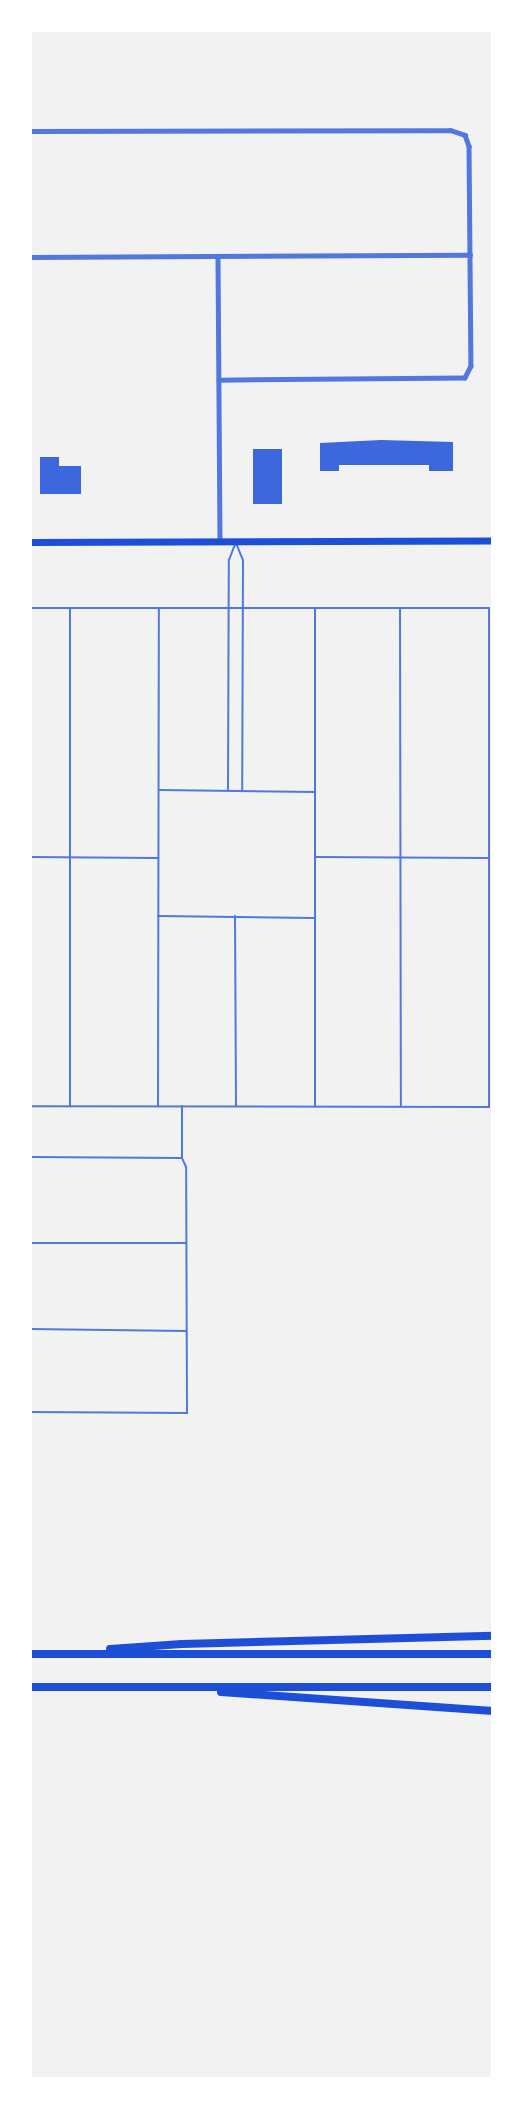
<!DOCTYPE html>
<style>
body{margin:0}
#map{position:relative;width:523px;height:2109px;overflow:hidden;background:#f2f2f2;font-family:Quicksand,sans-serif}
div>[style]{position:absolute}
.building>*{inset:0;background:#3d67dc;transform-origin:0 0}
.service>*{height:2px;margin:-1px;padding:0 1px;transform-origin:1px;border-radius:1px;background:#5277de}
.minor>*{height:4.5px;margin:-2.25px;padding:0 2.25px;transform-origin:2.25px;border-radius:2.25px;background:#5277de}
.secondary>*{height:7px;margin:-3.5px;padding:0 3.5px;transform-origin:3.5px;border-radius:3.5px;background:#1d4ed8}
.motorway>*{height:8px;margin:-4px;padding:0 4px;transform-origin:4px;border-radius:4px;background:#1d4ed8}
span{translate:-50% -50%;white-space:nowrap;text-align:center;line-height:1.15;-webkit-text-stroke:4.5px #fff;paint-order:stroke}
.frame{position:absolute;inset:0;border:32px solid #fff;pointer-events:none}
</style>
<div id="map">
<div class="building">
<i style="clip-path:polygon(381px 440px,453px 442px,453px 471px,429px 471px,429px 465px,339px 465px,339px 471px,320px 471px,320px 443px)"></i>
<i style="left:253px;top:449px;width:29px;height:55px"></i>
<i style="clip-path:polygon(40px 457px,59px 457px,59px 466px,81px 466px,81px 494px,40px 494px)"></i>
</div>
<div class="service">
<i style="left:236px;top:543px;width:18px;rotate:68deg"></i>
<i style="left:243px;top:560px;width:230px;rotate:90.2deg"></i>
<i style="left:30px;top:608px;width:459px"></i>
<i style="left:489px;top:608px;width:499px;rotate:90deg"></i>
<i style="left:489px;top:1107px;width:459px;rotate:-179.9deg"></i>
<i style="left:70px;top:608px;width:498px;rotate:90deg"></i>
<i style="left:400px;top:608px;width:498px;rotate:89.9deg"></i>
<i style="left:159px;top:790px;width:156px;rotate:0.7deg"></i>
<i style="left:228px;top:790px;width:230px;rotate:-89.8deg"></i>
<i style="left:229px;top:560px;width:17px;rotate:-69deg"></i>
<i style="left:30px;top:857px;width:128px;rotate:0.4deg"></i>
<i style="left:315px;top:857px;width:174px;rotate:0.3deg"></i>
<i style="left:158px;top:916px;width:156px;rotate:0.7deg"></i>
<i style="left:235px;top:916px;width:190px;rotate:89.7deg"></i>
<i style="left:158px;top:1106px;width:498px;rotate:-89.9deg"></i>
<i style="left:315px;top:1106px;width:498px;rotate:-90deg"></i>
<i style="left:30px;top:1157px;width:152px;rotate:0.4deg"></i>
<i style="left:30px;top:1243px;width:156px"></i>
<i style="left:30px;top:1329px;width:156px;rotate:0.7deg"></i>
<i style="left:30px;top:1412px;width:157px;rotate:0.4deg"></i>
<i style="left:187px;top:1413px;width:246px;rotate:-90.2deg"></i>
<i style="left:186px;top:1167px;width:10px;rotate:-114deg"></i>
<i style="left:182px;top:1158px;width:52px;rotate:-90deg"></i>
</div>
<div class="minor">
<i style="left:30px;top:131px;width:420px;rotate:-0.1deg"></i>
<i style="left:450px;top:130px;width:16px;rotate:18deg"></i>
<i style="left:465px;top:135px;width:12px;rotate:70deg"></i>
<i style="left:469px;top:146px;width:220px;rotate:89.5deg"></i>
<i style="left:471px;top:366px;width:13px;rotate:117deg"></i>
<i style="left:465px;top:378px;width:246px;rotate:179.5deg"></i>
<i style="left:218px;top:256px;width:285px;rotate:89.6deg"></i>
<i style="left:30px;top:257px;width:440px;rotate:-0.3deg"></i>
</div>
<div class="secondary">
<i style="left:30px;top:542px;width:463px;rotate:-0.2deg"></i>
</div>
<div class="motorway">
<i style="left:110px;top:1649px;width:72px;rotate:-4deg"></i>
<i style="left:182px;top:1644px;width:311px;rotate:-1.5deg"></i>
<i style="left:30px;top:1654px;width:463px"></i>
<i style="left:30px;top:1687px;width:463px"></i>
<i style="left:221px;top:1692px;width:273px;rotate:4deg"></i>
</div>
<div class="frame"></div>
</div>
